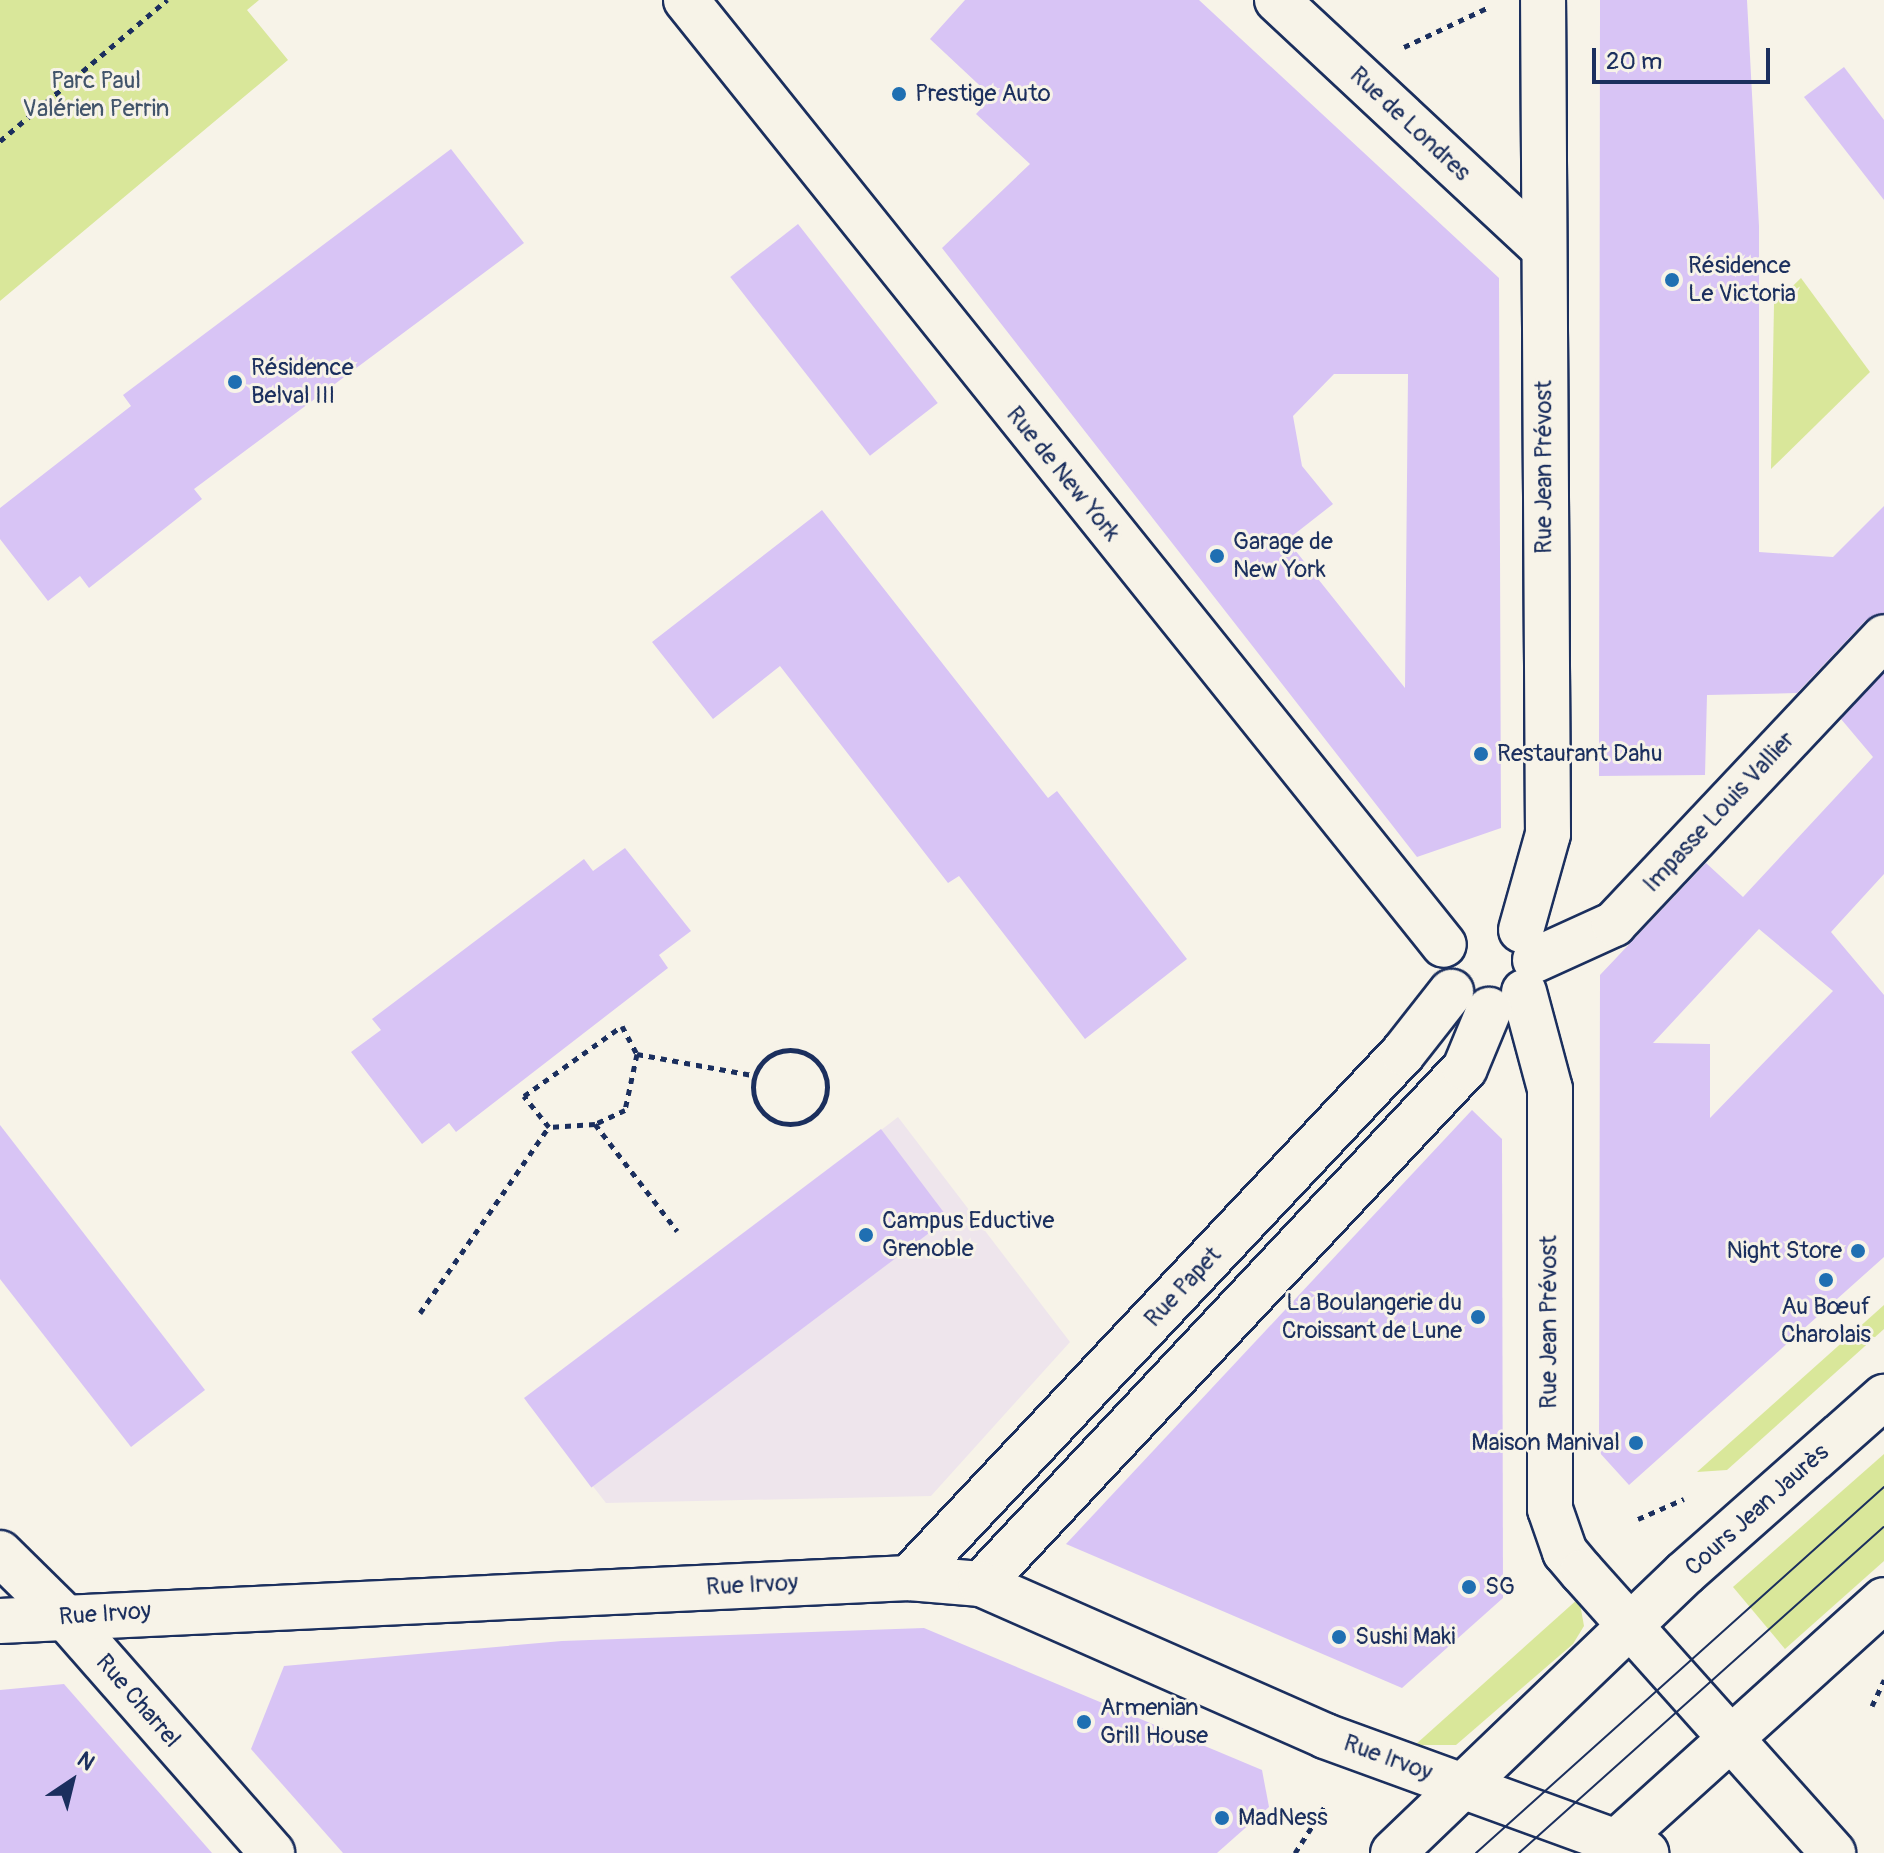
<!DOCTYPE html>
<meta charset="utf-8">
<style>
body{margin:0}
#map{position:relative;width:1884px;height:1853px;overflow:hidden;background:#f7f3e8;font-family:Pangolin,sans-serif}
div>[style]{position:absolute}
.built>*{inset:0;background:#eee5ec}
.green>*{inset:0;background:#d9e79a}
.building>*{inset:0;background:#d8c4f5;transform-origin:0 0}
.path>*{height:5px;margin-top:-2.5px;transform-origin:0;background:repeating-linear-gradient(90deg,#1b2f5e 0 6px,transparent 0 12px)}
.path>.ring{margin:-2.5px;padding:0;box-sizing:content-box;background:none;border:5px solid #1b2f5e;border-radius:50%}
.roads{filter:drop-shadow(2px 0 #1b2f5e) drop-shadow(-2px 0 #1b2f5e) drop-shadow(0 2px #1b2f5e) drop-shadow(0 -2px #1b2f5e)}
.minor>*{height:44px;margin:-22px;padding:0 22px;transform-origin:22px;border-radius:22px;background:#f7f3e8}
.major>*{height:44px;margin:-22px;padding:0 22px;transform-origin:22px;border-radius:22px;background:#f7f3e8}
.tram>*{height:2px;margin:-1px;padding:0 1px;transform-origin:1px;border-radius:1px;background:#1b2f5e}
.dots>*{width:22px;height:22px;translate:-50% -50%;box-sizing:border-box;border:4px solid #f7f3e8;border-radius:50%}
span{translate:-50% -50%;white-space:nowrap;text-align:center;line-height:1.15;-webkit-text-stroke:6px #f7f3e8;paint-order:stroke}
.park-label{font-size:24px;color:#41546a}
.poi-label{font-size:24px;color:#1b2f5e}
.left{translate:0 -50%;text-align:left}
.right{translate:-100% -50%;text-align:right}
.street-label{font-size:24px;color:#1b2f5e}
.north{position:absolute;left:32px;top:1741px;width:80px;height:80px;-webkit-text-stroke:6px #f7f3e8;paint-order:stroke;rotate:35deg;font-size:22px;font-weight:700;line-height:32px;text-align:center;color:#1b2f5e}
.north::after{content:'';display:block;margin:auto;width:28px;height:36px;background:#1b2f5e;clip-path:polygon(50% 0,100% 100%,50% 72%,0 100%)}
.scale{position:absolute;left:1592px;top:48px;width:178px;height:36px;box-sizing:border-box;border:4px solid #1b2f5e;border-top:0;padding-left:10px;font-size:24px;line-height:28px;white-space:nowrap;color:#1b2f5e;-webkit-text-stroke:6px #f7f3e8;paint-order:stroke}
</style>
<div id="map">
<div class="built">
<i style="clip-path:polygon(898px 1117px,1070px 1342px,931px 1496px,606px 1503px,527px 1402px)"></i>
</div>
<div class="green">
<i style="clip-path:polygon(0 0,259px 0,247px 10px,288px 60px,0 301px)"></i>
<i style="clip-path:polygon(1801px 278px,1870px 372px,1771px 469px,1774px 304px)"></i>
<i style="clip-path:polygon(1884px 1305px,1884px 1329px,1727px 1470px,1697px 1472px)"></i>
<i style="clip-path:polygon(1884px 1454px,1884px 1561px,1785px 1649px,1733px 1587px)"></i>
<i style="clip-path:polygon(1579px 1598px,1584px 1626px,1573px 1644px,1456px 1745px,1415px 1745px)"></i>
</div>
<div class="building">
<i style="clip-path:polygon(evenodd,965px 0,1199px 0,1499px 278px,1501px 828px,1417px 857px,942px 248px,1030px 164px,976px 114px,992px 97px,930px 39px,965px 0,1334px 374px,1408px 374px,1405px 688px,1287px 540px,1333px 504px,1302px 466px,1293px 416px,1334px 374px)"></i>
<i style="clip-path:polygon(1600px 0,1747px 0,1759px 226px,1759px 552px,1833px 557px,1884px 506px,1884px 613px,1866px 620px,1797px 693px,1707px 695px,1705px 775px,1599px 776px)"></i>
<i style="clip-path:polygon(1844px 67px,1884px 120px,1884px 200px,1804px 97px)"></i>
<i style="clip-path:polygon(451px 149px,524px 243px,194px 489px,202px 499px,89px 588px,80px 576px,48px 601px,0 539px,0 508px,131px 406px,123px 395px)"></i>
<i style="left:798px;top:224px;width:227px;height:86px;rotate:52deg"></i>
<i style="clip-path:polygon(822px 510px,1048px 798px,1057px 791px,1187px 959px,1085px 1039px,959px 876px,948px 883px,780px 666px,713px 719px,652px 642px)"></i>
<i style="clip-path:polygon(evenodd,1884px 673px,1884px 874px,1831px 932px,1884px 995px,1884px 1257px,1629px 1485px,1599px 1452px,1600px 975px,1706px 863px,1743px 897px,1873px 757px,1841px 719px,1884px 673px,1759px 929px,1833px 991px,1710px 1118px,1710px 1044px,1653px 1043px,1759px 929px)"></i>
<i style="clip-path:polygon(625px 848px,691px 931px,659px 955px,668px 968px,456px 1132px,449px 1123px,422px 1144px,351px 1052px,381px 1030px,372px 1019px,584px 859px,593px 871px)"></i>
<i style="clip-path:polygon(1472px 1110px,1502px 1139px,1503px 1598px,1402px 1688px,1066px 1544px)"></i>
<i style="clip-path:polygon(0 1125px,205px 1390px,131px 1447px,0 1279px)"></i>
<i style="left:881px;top:1129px;width:112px;height:447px;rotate:53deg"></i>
<i style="clip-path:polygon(924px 1628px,1262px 1770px,1269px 1807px,1217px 1853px,343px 1853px,251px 1749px,284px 1666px,562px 1641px)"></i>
<i style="clip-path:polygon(64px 1684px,177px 1813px,212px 1853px,0 1853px,0 1690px)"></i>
</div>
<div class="path">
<i style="left:1404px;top:47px;width:94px;rotate:-25.2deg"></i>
<i style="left:0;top:141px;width:219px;rotate:-40.2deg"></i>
<i style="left:622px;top:1026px;width:32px;rotate:62deg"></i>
<i style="left:637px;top:1054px;width:57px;rotate:102.1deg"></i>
<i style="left:625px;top:1110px;width:33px;rotate:155deg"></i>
<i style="left:595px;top:1124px;width:46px;rotate:176.3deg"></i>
<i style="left:549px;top:1127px;width:40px;rotate:-129deg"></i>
<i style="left:524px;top:1096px;width:120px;rotate:-35.5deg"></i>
<i class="ring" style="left:753px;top:1050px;width:69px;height:69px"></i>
<i style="left:637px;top:1054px;width:117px;rotate:10.3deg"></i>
<i style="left:595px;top:1124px;width:135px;rotate:52.5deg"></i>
<i style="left:420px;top:1313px;width:226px;rotate:-55.3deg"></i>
<i style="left:1638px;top:1519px;width:50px;rotate:-23.5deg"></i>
<i style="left:1872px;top:1706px;width:29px;rotate:-65deg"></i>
<i style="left:1295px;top:1853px;width:56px;rotate:-57.4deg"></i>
</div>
<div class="roads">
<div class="minor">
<i style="left:686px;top:0;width:1211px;rotate:51.27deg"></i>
<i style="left:1277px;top:0;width:364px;rotate:43deg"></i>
<i style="left:1521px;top:930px;width:100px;rotate:-74.3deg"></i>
<i style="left:1548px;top:834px;width:834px;rotate:-90.34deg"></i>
<i style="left:1535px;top:960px;width:87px;rotate:-24.5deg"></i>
<i style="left:1614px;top:924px;width:394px;rotate:-46.7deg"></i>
<i style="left:1524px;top:992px;width:100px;rotate:75deg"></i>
<i style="left:1550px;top:1089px;width:420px;rotate:90deg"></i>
<i style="left:1550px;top:1509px;width:46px;rotate:70.8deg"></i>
<i style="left:1565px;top:1552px;width:26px;rotate:50deg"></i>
<i style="left:1582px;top:1572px;width:377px;rotate:48.2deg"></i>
<i style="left:0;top:1553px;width:91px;rotate:44.6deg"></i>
<i style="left:65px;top:1617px;width:314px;rotate:48.7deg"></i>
<i style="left:909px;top:1578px;width:721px;rotate:-46.74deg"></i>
<i style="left:1403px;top:1053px;width:78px;rotate:-51.8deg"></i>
<i style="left:981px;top:1584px;width:707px;rotate:-46.83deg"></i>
<i style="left:1465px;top:1068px;width:63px;rotate:-67.5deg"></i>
<i style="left:0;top:1621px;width:910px;rotate:-2.71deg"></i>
<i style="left:909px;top:1578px;width:72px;rotate:4.8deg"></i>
<i style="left:981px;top:1584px;width:376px;rotate:23.8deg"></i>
<i style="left:1325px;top:1736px;width:342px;rotate:20deg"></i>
</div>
<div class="major">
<i style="left:1393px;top:1853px;width:405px;rotate:-43.8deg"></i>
<i style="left:1685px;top:1573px;width:266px;rotate:-41.5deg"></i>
<i style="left:1604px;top:1853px;width:377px;rotate:-42.1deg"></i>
</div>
</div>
<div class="tram">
<i style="left:1476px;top:1853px;width:548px;rotate:-41.89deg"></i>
<i style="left:1519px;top:1853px;width:489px;rotate:-41.8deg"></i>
</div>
<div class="dots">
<i style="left:899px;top:94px;background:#1f6fb2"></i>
<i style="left:1672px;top:280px;background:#1f6fb2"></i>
<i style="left:235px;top:382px;background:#1f6fb2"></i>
<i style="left:1217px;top:556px;background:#1f6fb2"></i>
<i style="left:1481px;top:754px;background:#1f6fb2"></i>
<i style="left:866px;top:1235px;background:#1f6fb2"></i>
<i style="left:1858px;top:1251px;background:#1f6fb2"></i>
<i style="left:1826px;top:1280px;background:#1f6fb2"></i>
<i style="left:1478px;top:1317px;background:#1f6fb2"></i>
<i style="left:1636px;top:1443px;background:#1f6fb2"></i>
<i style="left:1469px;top:1587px;background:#1f6fb2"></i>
<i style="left:1339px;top:1637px;background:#1f6fb2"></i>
<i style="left:1084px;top:1722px;background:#1f6fb2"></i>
<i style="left:1222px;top:1818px;background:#1f6fb2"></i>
</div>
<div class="park-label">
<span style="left:96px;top:95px">Parc Paul<br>Valérien Perrin</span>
</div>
<div class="poi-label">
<span class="left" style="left:915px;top:94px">Prestige Auto</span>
<span class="left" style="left:1688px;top:280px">Résidence<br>Le Victoria</span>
<span class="left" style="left:251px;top:382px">Résidence<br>Belval III</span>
<span class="left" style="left:1233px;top:556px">Garage de<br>New York</span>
<span class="left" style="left:1497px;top:754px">Restaurant Dahu</span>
<span class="left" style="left:882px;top:1235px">Campus Eductive<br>Grenoble</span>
<span class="right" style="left:1842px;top:1251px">Night Store</span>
<span class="right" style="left:1462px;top:1317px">La Boulangerie du<br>Croissant de Lune</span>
<span style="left:1826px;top:1321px">Au Bœuf<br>Charolais</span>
<span class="right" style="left:1620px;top:1443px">Maison Manival</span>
<span class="left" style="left:1485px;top:1587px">SG</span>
<span class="left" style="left:1355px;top:1637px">Sushi Maki</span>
<span class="left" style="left:1100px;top:1722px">Armenian<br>Grill House</span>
<span class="left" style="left:1238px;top:1818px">MadNess</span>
</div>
<div class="street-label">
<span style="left:1410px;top:124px;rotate:43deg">Rue de Londres</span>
<span style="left:1544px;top:467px;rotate:-90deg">Rue Jean Prévost</span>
<span style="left:1063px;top:474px;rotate:51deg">Rue de New York</span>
<span style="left:1719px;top:812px;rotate:-47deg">Impasse Louis Vallier</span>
<span style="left:1183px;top:1287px;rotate:-47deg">Rue Papet</span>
<span style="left:1549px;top:1322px;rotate:-90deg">Rue Jean Prévost</span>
<span style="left:1757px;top:1510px;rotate:-42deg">Cours Jean Jaurès</span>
<span style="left:752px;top:1585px;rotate:-3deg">Rue Irvoy</span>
<span style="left:105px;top:1614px;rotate:-4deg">Rue Irvoy</span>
<span style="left:138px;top:1701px;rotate:49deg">Rue Charrel</span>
<span style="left:1388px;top:1758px;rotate:20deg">Rue Irvoy</span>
</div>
<div class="north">N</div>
<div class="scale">20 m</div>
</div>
